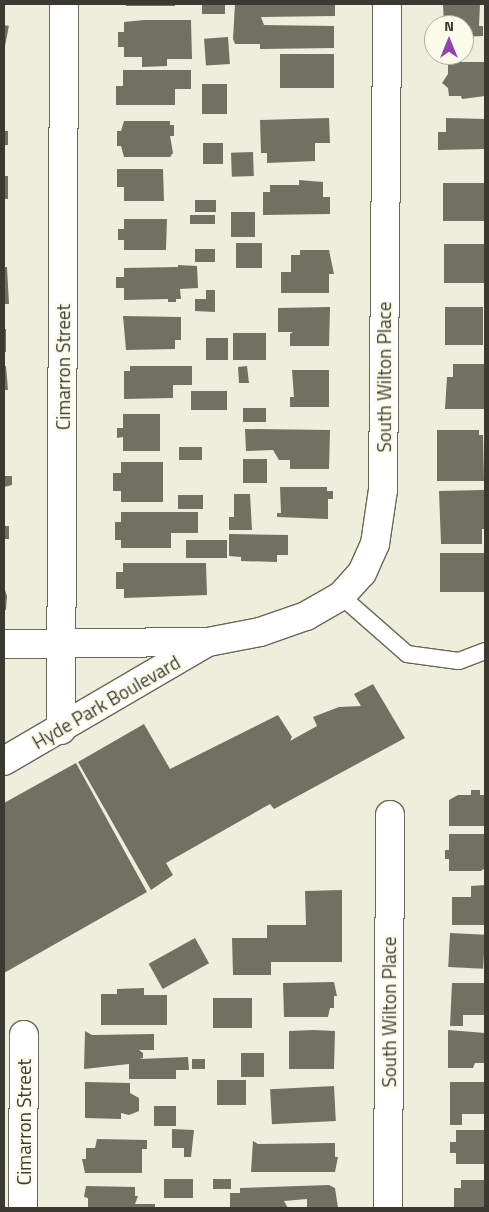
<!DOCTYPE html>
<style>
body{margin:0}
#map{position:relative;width:489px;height:1212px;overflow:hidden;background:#eeeedc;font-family:"Titillium Web",sans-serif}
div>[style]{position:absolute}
.building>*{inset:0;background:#717161;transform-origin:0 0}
.roads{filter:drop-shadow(1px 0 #686859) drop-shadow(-1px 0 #686859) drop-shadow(0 1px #686859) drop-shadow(0 -1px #686859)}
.service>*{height:16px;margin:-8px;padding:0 8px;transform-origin:8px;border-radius:8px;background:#fff}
.minor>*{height:28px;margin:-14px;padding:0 14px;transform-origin:14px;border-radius:14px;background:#fff}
.tertiary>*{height:28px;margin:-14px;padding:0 14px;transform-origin:14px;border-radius:14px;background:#fff}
span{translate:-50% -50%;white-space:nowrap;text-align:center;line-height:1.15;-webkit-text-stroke:5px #fbfbea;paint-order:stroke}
.street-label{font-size:19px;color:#3a3a33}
.frame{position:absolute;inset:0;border:5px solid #3a3a33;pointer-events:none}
.north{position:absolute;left:424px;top:15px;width:50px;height:50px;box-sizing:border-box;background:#fbfbea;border:1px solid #aeaea1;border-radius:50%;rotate:0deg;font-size:14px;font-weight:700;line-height:20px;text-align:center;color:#3a3a33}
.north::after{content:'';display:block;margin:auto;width:18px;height:22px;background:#9641af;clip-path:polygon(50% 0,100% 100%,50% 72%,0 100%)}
</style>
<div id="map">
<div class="building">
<i style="left:126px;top:4px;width:49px;height:2px"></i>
<i style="left:202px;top:4px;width:23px;height:10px"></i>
<i style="clip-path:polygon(335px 4px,335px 16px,261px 17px,264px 25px,261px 25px,334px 26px,334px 48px,260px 49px,260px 44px,235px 44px,233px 39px,235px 4px)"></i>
<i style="clip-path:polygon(443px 4px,480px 4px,479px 26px,483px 26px,483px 36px,464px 37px,464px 25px,444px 25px)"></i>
<i style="clip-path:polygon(144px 20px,191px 20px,192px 59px,167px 59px,167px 66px,142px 67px,142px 57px,124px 57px,124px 47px,118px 47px,118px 32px,124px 32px,124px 22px)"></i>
<i style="left:4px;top:25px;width:5px;height:30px;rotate:11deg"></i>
<i style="left:228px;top:37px;width:27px;height:24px;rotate:86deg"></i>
<i style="left:334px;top:54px;width:34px;height:54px;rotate:90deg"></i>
<i style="clip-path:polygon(448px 62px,485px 62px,485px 96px,462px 99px,461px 96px,449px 96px,448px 88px,442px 83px,448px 74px)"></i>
<i style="clip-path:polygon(123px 70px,191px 70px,191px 89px,175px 89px,175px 105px,116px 105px,116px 86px,123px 86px)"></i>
<i style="left:202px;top:84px;width:25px;height:30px"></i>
<i style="clip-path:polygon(329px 118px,330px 143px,315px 143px,315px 161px,267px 163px,267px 153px,261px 153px,260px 120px)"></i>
<i style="clip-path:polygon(446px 118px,485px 119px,485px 149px,438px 150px,438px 132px,446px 132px)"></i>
<i style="clip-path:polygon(124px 121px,170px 121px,170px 125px,174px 125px,174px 136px,170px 136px,173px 153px,170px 157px,124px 157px,121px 146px,117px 146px,117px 131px,121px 131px)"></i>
<i style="left:4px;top:131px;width:4px;height:14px"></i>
<i style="left:203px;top:143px;width:20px;height:21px"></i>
<i style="left:253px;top:152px;width:24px;height:22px;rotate:88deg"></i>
<i style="clip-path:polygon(117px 169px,163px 169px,164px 201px,124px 201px,124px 187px,117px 187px)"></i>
<i style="left:4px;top:176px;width:4px;height:23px"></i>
<i style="clip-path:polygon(299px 180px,323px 182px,323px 197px,330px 197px,330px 214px,263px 215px,263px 192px,270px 192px,270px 185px,299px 185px)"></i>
<i style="left:485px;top:183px;width:38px;height:42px;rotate:90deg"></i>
<i style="left:195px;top:200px;width:21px;height:12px"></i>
<i style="left:231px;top:212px;width:24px;height:25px"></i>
<i style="left:190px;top:215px;width:25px;height:9px"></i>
<i style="clip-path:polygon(124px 219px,167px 219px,166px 250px,124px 250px,124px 240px,118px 240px,118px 229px,124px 229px)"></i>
<i style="left:236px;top:243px;width:26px;height:25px"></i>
<i style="left:485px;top:244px;width:39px;height:41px;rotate:90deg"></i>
<i style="left:195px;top:249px;width:20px;height:13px"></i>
<i style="clip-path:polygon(300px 250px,329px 250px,334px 274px,329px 274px,329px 293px,281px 293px,281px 272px,291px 272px,291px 255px,300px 255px)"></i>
<i style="clip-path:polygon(178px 265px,197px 266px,198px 288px,180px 289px,181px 299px,176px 299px,176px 302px,168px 302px,168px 299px,124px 300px,124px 288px,116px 288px,116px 277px,124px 277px,124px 268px,178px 267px)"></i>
<i style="clip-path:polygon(4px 267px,7px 267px,9px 304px,4px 304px)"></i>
<i style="clip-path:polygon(206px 290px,215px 290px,215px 312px,195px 311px,195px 299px,206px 299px)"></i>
<i style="clip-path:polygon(330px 307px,329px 346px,290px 346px,290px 334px,293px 332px,278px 332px,278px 308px)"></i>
<i style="left:445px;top:307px;width:38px;height:38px"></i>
<i style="clip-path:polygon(123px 316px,181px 317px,181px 340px,175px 340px,175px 349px,126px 350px)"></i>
<i style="left:4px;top:329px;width:2px;height:23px"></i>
<i style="left:233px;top:333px;width:33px;height:27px"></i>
<i style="left:206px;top:338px;width:22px;height:22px"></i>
<i style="clip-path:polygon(453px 364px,485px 364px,485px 409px,445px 409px,447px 377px,453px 377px)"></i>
<i style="clip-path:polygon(4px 366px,6px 366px,8px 390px,4px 390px)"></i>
<i style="clip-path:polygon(130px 366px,192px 366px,192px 385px,173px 385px,173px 398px,124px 399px,124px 371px,130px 371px)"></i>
<i style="clip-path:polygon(247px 366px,249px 383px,239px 383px,238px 367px)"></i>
<i style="clip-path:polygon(292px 370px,329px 370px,329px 407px,290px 407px,290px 397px,294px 397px)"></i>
<i style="left:191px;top:391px;width:36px;height:19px"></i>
<i style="left:243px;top:408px;width:23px;height:14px"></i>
<i style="clip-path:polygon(123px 414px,160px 414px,160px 451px,123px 451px,123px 437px,117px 438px,117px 428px,123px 428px)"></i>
<i style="clip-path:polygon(245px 429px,330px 430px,329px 469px,290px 469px,290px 460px,279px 460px,273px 450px,246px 451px)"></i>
<i style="clip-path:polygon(437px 430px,479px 430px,479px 435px,483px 435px,484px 481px,437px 481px)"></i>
<i style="left:179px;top:447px;width:23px;height:13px"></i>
<i style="left:243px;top:459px;width:24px;height:24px"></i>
<i style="clip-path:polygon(121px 462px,163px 462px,163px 502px,121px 502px,121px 491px,113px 491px,113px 473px,121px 473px)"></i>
<i style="clip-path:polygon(4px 476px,12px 476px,12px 485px,4px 487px)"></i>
<i style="clip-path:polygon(280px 487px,327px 487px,327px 491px,333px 491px,333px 499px,328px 499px,328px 519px,277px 517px,277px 513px,281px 513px)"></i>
<i style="clip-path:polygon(483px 490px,485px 490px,485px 529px,482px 529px,482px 544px,441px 544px,439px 491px)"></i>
<i style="clip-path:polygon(234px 494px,250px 494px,252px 530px,229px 530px,229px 517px,234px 517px)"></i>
<i style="left:178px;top:495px;width:25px;height:14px"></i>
<i style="clip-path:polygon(121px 512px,198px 512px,198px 533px,171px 533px,171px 548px,121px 548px,121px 540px,115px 540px,115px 522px,121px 522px)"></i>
<i style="left:4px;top:526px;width:5px;height:13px"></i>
<i style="clip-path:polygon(229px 534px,288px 535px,288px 555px,277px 555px,277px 562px,241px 561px,241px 557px,229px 556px)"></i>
<i style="left:227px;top:540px;width:18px;height:41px;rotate:90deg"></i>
<i style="left:440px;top:553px;width:45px;height:39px"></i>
<i style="clip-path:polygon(123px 563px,206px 563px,207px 595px,124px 598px,124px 589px,116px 589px,116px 572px,123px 572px)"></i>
<i style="clip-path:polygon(4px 587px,7px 596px,6px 610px,4px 610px)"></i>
<i style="clip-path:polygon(373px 684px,405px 738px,274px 809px,270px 804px,166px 863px,173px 875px,151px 890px,78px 762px,144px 724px,170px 769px,278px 715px,292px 737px,290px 741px,317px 726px,313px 717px,339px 707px,361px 706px,354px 694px)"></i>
<i style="clip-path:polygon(76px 763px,147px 892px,4px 973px,4px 803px)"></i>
<i style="clip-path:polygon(471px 790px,480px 790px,480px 795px,485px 795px,485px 826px,449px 826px,449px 800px,458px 795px,471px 795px)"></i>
<i style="clip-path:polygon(449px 834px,485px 834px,485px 868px,481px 871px,449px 871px,449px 859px,445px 859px,445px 850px,449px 850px)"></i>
<i style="clip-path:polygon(485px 885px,485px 925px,452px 925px,452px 897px,471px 897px,471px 886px)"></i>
<i style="clip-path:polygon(342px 890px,342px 962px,271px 962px,271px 975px,233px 975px,232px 938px,267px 938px,267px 925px,306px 925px,305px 891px)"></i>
<i style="left:450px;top:933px;width:35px;height:34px;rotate:3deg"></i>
<i style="left:195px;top:938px;width:29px;height:53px;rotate:61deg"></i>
<i style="clip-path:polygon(334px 982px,337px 996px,334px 996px,334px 1008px,330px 1008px,328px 1017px,284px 1017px,283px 983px)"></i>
<i style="clip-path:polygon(452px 983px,485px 983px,485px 1015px,463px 1015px,463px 1026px,450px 1026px)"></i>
<i style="clip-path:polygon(144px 988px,144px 995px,167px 995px,167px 1025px,101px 1025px,101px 994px,117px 994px,117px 989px)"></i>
<i style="left:252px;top:998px;width:30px;height:39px;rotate:90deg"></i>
<i style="clip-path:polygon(314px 1030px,335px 1031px,334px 1069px,289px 1069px,289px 1031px)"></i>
<i style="clip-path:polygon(448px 1030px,485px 1033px,485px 1063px,475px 1063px,473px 1068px,448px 1068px)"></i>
<i style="clip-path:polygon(85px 1031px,92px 1035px,154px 1034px,154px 1050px,139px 1050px,143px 1053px,143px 1058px,139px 1059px,188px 1057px,189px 1070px,176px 1070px,176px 1079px,129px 1079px,129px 1064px,84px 1069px)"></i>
<i style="left:241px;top:1053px;width:23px;height:24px"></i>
<i style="left:192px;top:1059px;width:13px;height:10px"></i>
<i style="left:217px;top:1080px;width:29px;height:25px"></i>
<i style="clip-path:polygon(85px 1082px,130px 1083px,130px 1093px,139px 1098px,139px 1111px,129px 1115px,121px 1113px,121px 1119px,85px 1118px)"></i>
<i style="clip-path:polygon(450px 1082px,485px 1082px,485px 1114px,462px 1114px,462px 1125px,450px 1125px)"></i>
<i style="left:334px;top:1086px;width:35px;height:64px;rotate:87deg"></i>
<i style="left:176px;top:1106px;width:20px;height:22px;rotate:90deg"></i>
<i style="clip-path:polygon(172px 1129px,194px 1130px,191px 1157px,184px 1157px,184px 1148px,172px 1148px)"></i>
<i style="clip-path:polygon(456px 1130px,485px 1130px,485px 1164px,456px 1164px,456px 1153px,450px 1153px,450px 1142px,456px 1142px)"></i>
<i style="clip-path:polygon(97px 1139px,147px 1140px,147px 1149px,142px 1149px,142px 1173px,85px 1173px,82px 1159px,86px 1159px,86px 1148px,95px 1148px)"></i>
<i style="clip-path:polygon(253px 1141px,258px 1144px,335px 1143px,335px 1157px,338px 1157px,335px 1172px,251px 1172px)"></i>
<i style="left:164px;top:1179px;width:29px;height:19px"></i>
<i style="left:213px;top:1179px;width:18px;height:10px"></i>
<i style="clip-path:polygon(461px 1180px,485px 1180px,485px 1208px,454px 1208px,454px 1188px,461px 1188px)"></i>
<i style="clip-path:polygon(329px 1185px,335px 1188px,338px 1208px,307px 1208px,307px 1199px,284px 1201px,288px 1208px,230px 1208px,230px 1193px,240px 1193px,240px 1188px)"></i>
<i style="clip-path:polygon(86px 1186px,135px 1187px,135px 1196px,138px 1196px,135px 1204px,155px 1204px,155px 1208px,88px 1208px,88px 1198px,84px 1197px)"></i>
</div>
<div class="roads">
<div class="service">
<i style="left:341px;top:596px;width:88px;rotate:41.3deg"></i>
<i style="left:407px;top:654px;width:52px;rotate:7.7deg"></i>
<i style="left:459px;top:661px;width:28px;rotate:-21deg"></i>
</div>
<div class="minor">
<i style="left:4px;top:644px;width:204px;rotate:-0.6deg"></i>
<i style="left:61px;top:730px;width:726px;rotate:-89.76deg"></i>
<i style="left:23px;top:1208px;width:173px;rotate:-89.7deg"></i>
<i style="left:388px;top:1208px;width:393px;rotate:-89.7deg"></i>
</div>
<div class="tertiary">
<i style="left:4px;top:761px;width:236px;rotate:-30.3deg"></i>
<i style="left:208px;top:642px;width:53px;rotate:-10.9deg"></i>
<i style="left:260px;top:632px;width:49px;rotate:-19.2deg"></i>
<i style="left:306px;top:616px;width:40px;rotate:-29.7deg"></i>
<i style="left:341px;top:596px;width:31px;rotate:-48deg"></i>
<i style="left:362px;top:573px;width:32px;rotate:-66deg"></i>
<i style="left:375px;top:544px;width:55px;rotate:-81.6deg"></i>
<i style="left:383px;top:490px;width:486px;rotate:-89.5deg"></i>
</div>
</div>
<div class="street-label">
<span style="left:63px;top:367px;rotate:-90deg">Cimarron Street</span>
<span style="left:384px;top:377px;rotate:-90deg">South Wilton Place</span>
<span style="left:106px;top:702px;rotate:-30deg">Hyde Park Boulevard</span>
<span style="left:389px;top:1012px;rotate:-90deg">South Wilton Place</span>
<span style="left:24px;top:1122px;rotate:-90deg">Cimarron Street</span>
</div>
<div class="frame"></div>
<div class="north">N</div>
</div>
